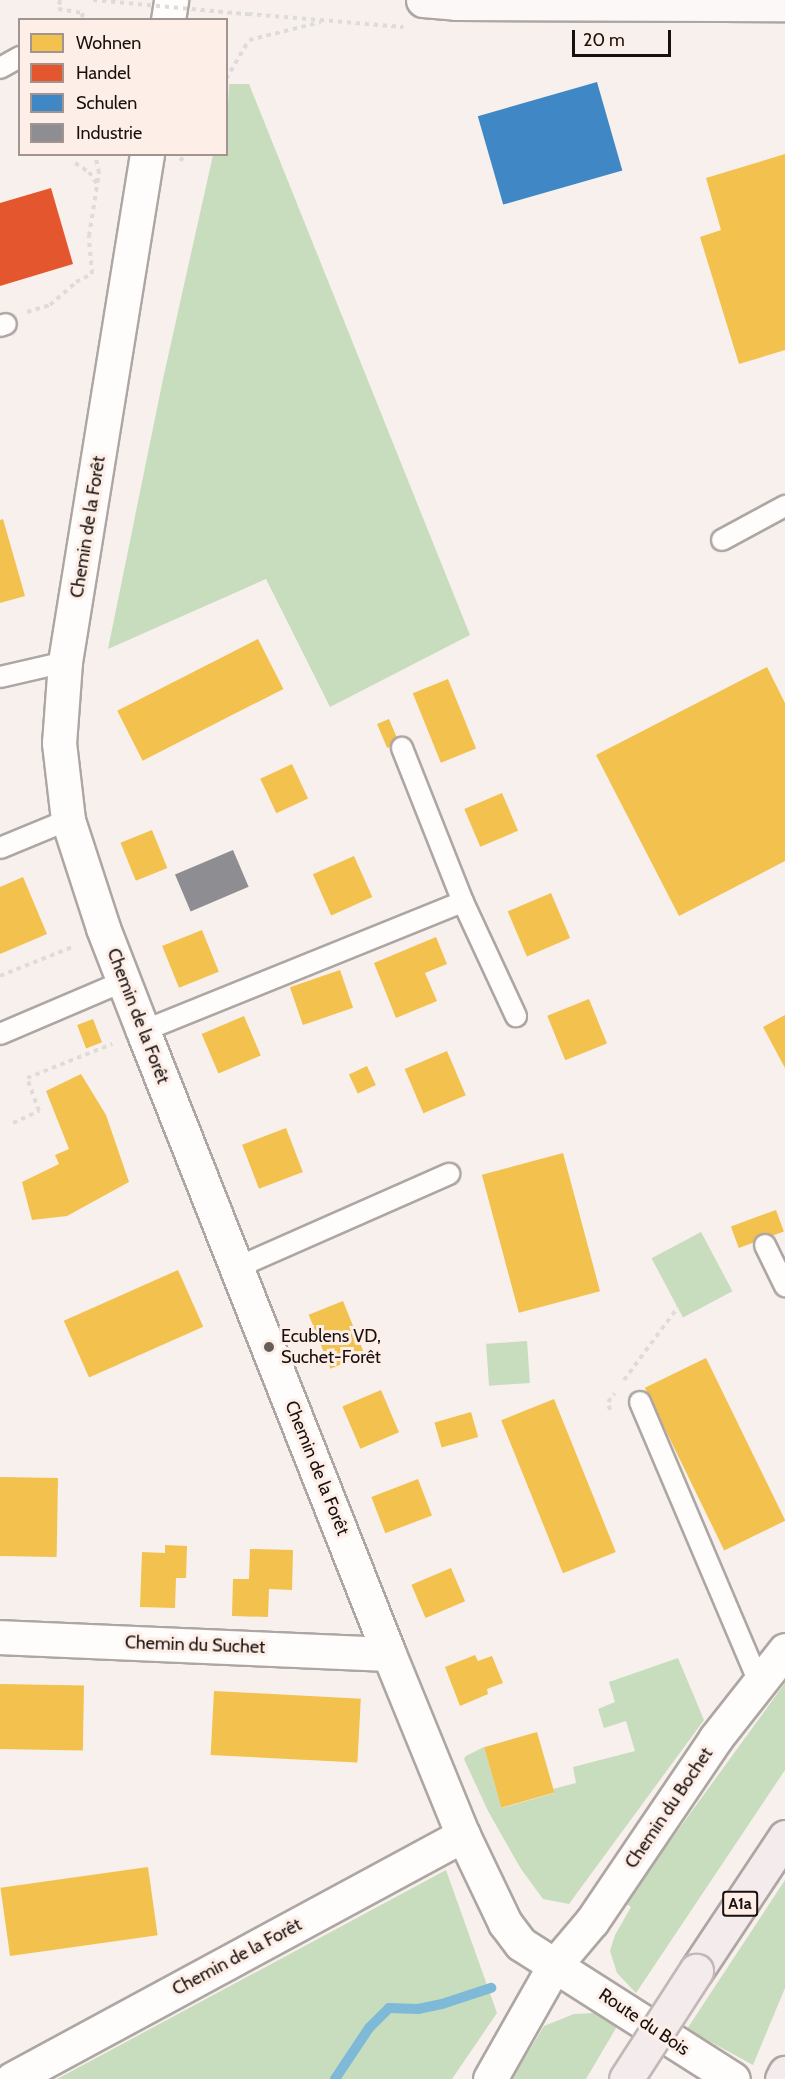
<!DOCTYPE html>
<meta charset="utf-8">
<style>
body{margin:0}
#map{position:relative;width:785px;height:2079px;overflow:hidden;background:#f8f0ec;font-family:Cabin,sans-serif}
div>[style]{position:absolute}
.green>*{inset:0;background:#c8ddbd;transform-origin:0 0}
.homes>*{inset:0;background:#f2c14e;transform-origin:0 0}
.shops>*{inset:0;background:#e4572e}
.schools>*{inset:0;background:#3f88c5;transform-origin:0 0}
.industry>*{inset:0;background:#8d8d92;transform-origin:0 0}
.stream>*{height:10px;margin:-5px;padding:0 5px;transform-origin:5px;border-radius:5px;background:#7eb9d7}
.path>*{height:4px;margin-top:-2px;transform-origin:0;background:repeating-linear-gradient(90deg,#dedcdb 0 4.5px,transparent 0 9px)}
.roads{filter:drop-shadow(2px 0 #aea6a2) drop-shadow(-2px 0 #aea6a2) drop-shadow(0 2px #aea6a2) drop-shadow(0 -2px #aea6a2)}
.lane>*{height:20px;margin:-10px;padding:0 10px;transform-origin:10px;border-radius:10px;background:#fefdfc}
.street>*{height:33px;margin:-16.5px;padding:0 16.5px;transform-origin:16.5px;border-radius:16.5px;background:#fefdfc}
.secondary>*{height:33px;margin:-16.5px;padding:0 16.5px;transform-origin:16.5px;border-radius:16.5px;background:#fbf8f7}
.highway>*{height:33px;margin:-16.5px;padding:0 16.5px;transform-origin:16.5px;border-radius:16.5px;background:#f3ebec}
.path-bridge>*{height:4px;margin-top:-2px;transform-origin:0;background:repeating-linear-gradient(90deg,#dedcdb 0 4.5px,transparent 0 9px)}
.bridges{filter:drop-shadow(2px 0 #c3b8b7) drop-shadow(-2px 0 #c3b8b7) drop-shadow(0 2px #c3b8b7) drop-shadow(0 -2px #c3b8b7)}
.highway-bridge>*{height:33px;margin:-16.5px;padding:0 16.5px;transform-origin:16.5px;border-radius:16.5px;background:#f3ebec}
.dots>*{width:16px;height:16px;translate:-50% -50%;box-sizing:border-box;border:3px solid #fdeee7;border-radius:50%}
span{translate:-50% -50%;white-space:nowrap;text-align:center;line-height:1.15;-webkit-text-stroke:6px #fdeee7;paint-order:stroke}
.shield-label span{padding:2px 4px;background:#fdeee7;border:2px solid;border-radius:4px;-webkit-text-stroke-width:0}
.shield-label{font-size:16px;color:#19100d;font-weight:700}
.street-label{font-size:18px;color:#19100d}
.poi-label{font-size:18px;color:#19100d}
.left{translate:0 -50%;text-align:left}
.legend{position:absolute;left:18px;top:18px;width:210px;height:138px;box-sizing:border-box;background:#fdeee7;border:2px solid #a29590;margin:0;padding:8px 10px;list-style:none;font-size:18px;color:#19100d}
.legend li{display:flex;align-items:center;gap:12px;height:30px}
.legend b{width:30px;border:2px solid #a29590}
.scale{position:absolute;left:572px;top:30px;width:99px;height:27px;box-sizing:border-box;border:3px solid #19100d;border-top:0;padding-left:8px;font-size:18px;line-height:21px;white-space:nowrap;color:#19100d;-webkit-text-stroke:4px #fdeee7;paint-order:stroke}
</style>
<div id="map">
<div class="green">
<i style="clip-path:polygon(229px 84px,249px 84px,470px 635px,330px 707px,266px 579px,108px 649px,163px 379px,213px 155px,226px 154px)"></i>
<i style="left:701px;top:1232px;width:67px;height:56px;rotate:62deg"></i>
<i style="left:527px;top:1341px;width:42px;height:41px;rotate:86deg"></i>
<i style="clip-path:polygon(678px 1658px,704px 1720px,569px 1904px,543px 1899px,521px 1869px,488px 1811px,464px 1759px,466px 1756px,484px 1747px,502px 1808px,554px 1793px,553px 1789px,576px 1783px,573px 1767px,635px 1751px,626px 1721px,604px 1728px,598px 1709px,615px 1702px,609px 1682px)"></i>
<i style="clip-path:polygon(785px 1683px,785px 1770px,636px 1993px,617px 1973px,610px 1951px,615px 1935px,631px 1907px,625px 1903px)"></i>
<i style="clip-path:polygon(446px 1870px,497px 2013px,452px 2079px,57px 2079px)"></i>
<i style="clip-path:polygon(785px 1880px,785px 1988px,753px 2065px,687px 2029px)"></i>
<i style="clip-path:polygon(594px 2013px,619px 2023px,586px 2079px,512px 2079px,544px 2026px,574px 2014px)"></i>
</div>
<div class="homes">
<i style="clip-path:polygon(785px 154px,785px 350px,739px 364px,700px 237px,721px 230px,706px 178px)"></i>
<i style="clip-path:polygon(3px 519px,25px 596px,0 603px,0 520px)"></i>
<i style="left:258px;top:639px;width:56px;height:158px;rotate:63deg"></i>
<i style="clip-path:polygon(767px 667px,785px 703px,785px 861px,679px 916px,596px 755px)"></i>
<i style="left:448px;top:679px;width:75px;height:38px;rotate:68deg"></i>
<i style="left:389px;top:719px;width:26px;height:13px;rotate:67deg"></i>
<i style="left:292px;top:764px;width:38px;height:35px;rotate:65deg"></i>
<i style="left:502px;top:793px;width:41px;height:41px;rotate:67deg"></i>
<i style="left:152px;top:830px;width:41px;height:34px;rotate:68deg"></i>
<i style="left:354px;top:856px;width:45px;height:45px;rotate:66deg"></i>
<i style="clip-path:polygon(23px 877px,47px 934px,0 954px,0 887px)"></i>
<i style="left:551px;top:893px;width:49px;height:47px;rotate:67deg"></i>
<i style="left:202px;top:930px;width:45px;height:43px;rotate:68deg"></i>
<i style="clip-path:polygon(436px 937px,447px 964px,425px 973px,437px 1001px,396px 1018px,374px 963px)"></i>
<i style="left:340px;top:970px;width:40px;height:53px;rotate:71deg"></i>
<i style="left:589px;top:999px;width:48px;height:45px;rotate:68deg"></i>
<i style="clip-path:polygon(785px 1015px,785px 1068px,763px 1027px)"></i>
<i style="left:244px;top:1016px;width:43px;height:46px;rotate:67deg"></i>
<i style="left:93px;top:1019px;width:25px;height:17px;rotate:69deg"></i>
<i style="left:447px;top:1051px;width:48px;height:46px;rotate:67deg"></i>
<i style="left:367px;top:1066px;width:21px;height:20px;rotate:65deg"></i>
<i style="clip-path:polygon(81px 1074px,106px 1115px,129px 1182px,67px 1216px,32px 1220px,22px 1182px,59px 1164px,55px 1155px,69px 1149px,46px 1091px)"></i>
<i style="left:286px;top:1128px;width:47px;height:47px;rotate:69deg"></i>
<i style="left:563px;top:1153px;width:143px;height:84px;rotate:75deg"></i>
<i style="left:776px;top:1210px;width:23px;height:48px;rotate:70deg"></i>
<i style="left:178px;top:1270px;width:62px;height:125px;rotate:66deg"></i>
<i style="left:343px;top:1301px;width:58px;height:37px;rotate:68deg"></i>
<i style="left:706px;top:1358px;width:181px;height:68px;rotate:64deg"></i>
<i style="left:381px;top:1390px;width:46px;height:42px;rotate:67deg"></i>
<i style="left:554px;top:1399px;width:165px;height:57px;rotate:68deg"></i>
<i style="left:471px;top:1412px;width:26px;height:38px;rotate:74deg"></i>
<i style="left:0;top:1477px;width:58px;height:79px;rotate:1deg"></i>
<i style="left:418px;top:1479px;width:39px;height:50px;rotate:69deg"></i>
<i style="clip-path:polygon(165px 1545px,187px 1546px,186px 1578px,176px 1578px,175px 1608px,140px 1607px,142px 1552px,165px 1553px)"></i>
<i style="clip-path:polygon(250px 1549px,293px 1550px,292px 1590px,269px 1589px,268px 1617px,232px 1616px,233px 1579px,249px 1579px)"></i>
<i style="left:451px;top:1568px;width:36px;height:43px;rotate:67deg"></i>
<i style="clip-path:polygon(475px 1655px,478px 1661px,492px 1656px,503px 1683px,487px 1689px,488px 1694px,460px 1706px,445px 1667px)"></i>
<i style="left:0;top:1684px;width:84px;height:65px;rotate:1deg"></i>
<i style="left:214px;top:1691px;width:147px;height:64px;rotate:3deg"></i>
<i style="left:537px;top:1732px;width:63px;height:55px;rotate:74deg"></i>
<i style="left:148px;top:1867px;width:69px;height:149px;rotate:82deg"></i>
</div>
<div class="shops">
<i style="clip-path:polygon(51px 188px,73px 264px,0 286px,0 203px)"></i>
</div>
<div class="schools">
<i style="left:597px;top:82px;width:92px;height:124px;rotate:74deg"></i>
</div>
<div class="industry">
<i style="left:233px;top:850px;width:40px;height:63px;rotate:67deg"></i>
</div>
<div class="stream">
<i style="left:335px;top:2079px;width:61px;rotate:-56.3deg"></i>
<i style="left:369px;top:2028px;width:28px;rotate:-45deg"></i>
<i style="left:389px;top:2008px;width:29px;rotate:2deg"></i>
<i style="left:418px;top:2009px;width:25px;rotate:-12deg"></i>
<i style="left:442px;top:2004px;width:52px;rotate:-18.1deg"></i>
</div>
<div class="path">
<i style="left:60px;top:0;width:9px;rotate:103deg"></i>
<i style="left:58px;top:9px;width:25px;rotate:9deg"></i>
<i style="left:83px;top:13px;width:7px;rotate:106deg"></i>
<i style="left:248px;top:14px;width:156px;rotate:4.8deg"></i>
<i style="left:226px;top:79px;width:45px;rotate:-59.5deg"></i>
<i style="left:249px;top:40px;width:74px;rotate:-14deg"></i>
<i style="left:180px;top:161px;width:9px;rotate:-49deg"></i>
<i style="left:75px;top:163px;width:17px;rotate:33deg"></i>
<i style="left:89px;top:172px;width:14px;rotate:56deg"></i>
<i style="left:27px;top:312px;width:24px;rotate:-17deg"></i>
<i style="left:50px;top:305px;width:35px;rotate:-41deg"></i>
<i style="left:76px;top:282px;width:18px;rotate:-27deg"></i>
<i style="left:92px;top:274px;width:38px;rotate:-95deg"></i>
<i style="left:89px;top:236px;width:64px;rotate:-81deg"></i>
<i style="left:99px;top:173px;width:19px;rotate:-102deg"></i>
<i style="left:0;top:976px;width:81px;rotate:-21.8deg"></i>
<i style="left:13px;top:1123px;width:29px;rotate:-25deg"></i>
<i style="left:39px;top:1111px;width:35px;rotate:-110deg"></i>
<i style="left:27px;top:1078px;width:92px;rotate:-21.8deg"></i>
<i style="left:624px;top:1380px;width:91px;rotate:-53.5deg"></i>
<i style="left:610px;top:1410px;width:8px;rotate:-104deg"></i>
<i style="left:608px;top:1402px;width:11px;rotate:-52deg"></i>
</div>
<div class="roads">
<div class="lane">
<i style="left:0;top:68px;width:23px;rotate:-29deg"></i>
<i style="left:0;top:326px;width:6px;rotate:-18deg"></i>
<i style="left:722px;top:540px;width:72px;rotate:-28.4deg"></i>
<i style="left:0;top:677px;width:67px;rotate:-13deg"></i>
<i style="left:0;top:848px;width:74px;rotate:-22.4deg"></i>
<i style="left:463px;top:902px;width:126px;rotate:65.1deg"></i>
<i style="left:143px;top:1031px;width:345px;rotate:-22deg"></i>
<i style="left:463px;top:902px;width:166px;rotate:-111.6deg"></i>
<i style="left:0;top:1034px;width:135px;rotate:-23.1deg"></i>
<i style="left:765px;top:1245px;width:46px;rotate:64deg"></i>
<i style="left:238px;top:1267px;width:231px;rotate:-23.8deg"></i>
<i style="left:640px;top:1402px;width:304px;rotate:67deg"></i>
</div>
<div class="street">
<i style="left:168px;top:20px;width:20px;rotate:-81deg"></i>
<i style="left:147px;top:154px;width:515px;rotate:99.17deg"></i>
<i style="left:65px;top:662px;width:81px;rotate:94.2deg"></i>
<i style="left:59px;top:743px;width:78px;rotate:83.3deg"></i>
<i style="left:68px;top:820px;width:114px;rotate:72deg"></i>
<i style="left:103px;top:928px;width:110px;rotate:68.8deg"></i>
<i style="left:143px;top:1031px;width:670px;rotate:68.45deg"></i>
<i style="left:389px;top:1654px;width:196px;rotate:67.8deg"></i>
<i style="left:463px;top:1835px;width:98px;rotate:64.5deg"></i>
<i style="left:505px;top:1923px;width:26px;rotate:53deg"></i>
<i style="left:521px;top:1944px;width:251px;rotate:32.5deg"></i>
<i style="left:0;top:1637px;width:389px;rotate:2.5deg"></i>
<i style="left:12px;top:2079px;width:513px;rotate:-28.41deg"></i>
<i style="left:490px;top:2079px;width:130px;rotate:-60.5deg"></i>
<i style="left:554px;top:1966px;width:59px;rotate:-49.8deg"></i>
<i style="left:592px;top:1921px;width:220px;rotate:-55.9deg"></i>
<i style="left:715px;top:1739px;width:113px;rotate:-51.8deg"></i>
</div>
<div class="secondary">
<i style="left:423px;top:0;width:33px;rotate:5deg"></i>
<i style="left:456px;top:3px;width:329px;rotate:0.2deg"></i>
</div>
<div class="highway">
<i style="left:696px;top:1971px;width:161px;rotate:-56.4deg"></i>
<i style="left:782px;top:2079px;width:7px;rotate:-63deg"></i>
</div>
</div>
<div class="path-bridge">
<i style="left:93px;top:0;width:156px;rotate:5.2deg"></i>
</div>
<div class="bridges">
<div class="highway-bridge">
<i style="left:626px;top:2079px;width:129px;rotate:-57.1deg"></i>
</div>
</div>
<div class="dots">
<i style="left:269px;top:1347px;background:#675e5b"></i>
</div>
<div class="shield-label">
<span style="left:740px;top:1904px">A1a</span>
</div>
<div class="street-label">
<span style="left:88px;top:527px;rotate:-81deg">Chemin de la Forêt</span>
<span style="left:138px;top:1016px;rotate:69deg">Chemin de la Forêt</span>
<span style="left:317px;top:1468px;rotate:68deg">Chemin de la Forêt</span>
<span style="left:195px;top:1645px;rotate:2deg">Chemin du Suchet</span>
<span style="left:669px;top:1808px;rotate:-56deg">Chemin du Bochet</span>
<span style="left:237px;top:1957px;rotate:-28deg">Chemin de la Forêt</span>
<span style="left:644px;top:2022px;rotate:34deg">Route du Bois</span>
</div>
<div class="poi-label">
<span class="left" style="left:281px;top:1347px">Ecublens VD,<br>Suchet-Forêt</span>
</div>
<ul class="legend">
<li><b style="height:16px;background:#f2c14e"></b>Wohnen</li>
<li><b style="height:16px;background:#e4572e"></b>Handel</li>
<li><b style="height:16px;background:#3f88c5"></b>Schulen</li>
<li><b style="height:16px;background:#8d8d92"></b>Industrie</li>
</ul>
<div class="scale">20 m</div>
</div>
